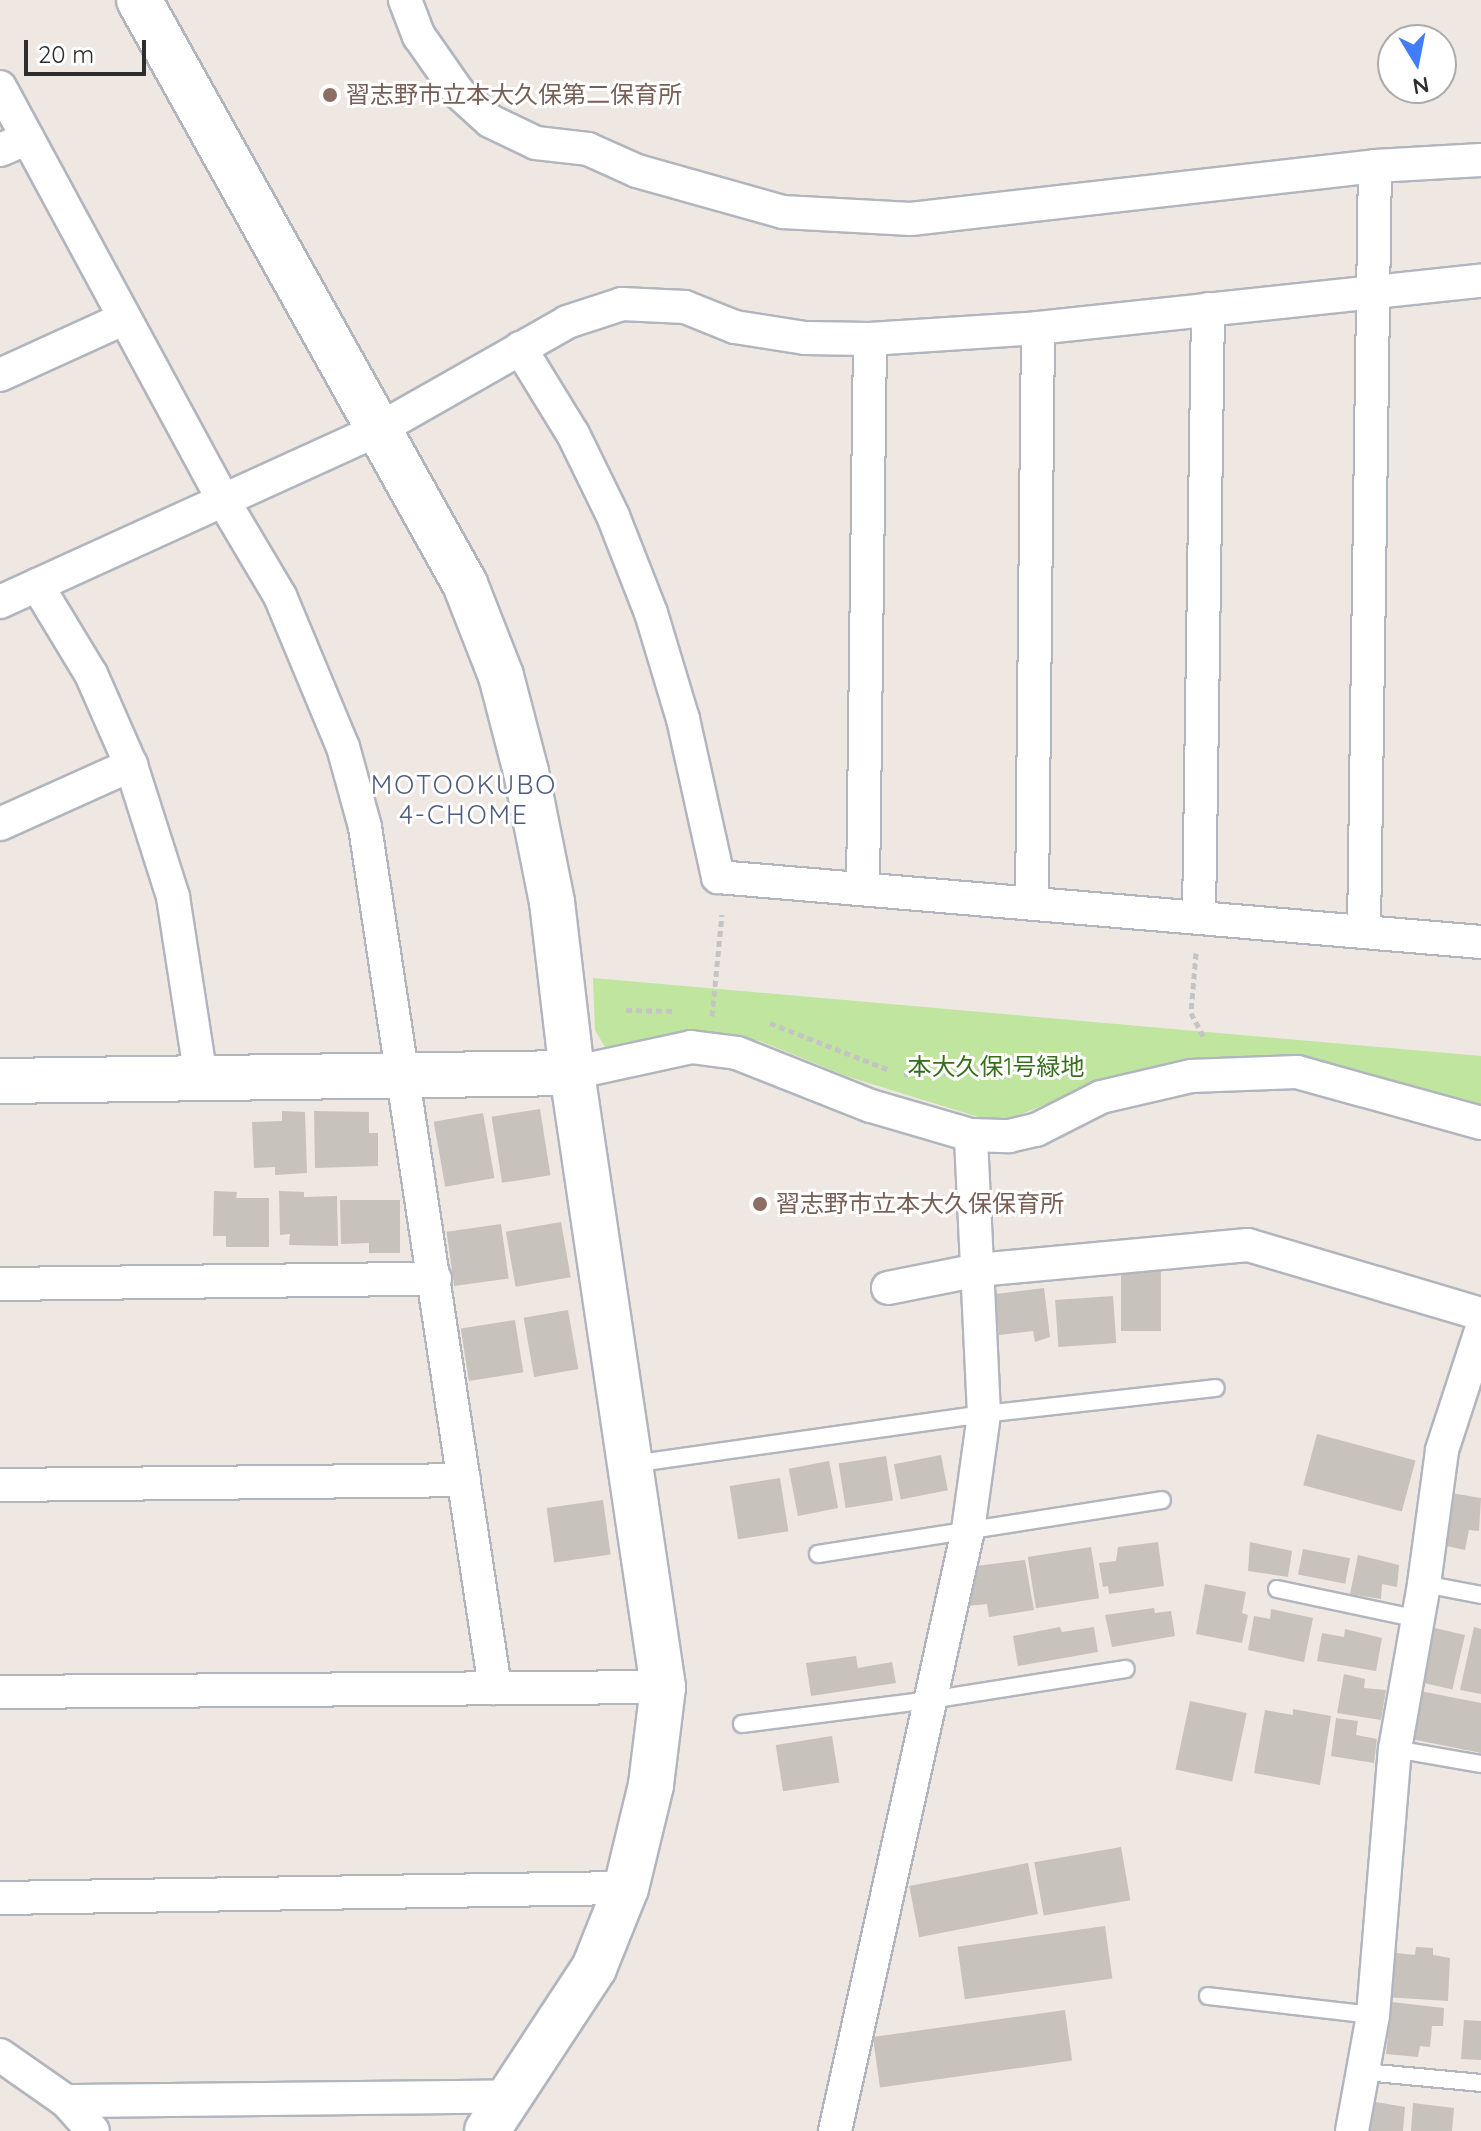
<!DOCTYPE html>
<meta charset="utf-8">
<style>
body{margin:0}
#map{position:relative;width:1481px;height:2131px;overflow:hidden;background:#efe7e1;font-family:Quicksand,"Noto Sans JP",sans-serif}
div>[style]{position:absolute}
.green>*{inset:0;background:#bfe59e}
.building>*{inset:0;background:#c8c2bc;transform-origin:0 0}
.path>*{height:5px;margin-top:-2.5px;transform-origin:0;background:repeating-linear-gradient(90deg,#c4c4c4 0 6px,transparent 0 10px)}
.roads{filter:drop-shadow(2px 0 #b1b5be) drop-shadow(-2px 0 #b1b5be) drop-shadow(0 2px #b1b5be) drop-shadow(0 -2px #b1b5be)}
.lane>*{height:16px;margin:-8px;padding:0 8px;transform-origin:8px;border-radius:8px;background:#fff}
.street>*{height:32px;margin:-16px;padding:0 16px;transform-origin:16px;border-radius:16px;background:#fff}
.secondary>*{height:44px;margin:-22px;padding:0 22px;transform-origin:22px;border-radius:22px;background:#fff}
.dots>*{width:22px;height:22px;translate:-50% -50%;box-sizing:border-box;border:4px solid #fff;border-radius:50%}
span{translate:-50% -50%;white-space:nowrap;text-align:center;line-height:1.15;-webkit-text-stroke:6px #fff;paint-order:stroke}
.education-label{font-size:24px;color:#785e54}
.left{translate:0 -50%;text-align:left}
.park-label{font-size:24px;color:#376e1b}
.neighbourhood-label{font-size:26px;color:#4d5d80;letter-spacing:2px}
.north{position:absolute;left:1377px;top:24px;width:80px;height:80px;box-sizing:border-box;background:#fff;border:2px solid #ababab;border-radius:50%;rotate:170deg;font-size:22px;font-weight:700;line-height:32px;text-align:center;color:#2e2e2e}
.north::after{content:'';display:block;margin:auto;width:28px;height:36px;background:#417cfb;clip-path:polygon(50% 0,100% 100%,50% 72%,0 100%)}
.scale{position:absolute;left:24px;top:40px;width:122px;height:36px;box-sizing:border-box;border:4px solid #2e2e2e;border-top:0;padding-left:10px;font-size:24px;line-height:28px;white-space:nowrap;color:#2e2e2e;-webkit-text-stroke:6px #fff;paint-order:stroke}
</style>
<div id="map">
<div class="green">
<i style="clip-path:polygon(593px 978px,1481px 1056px,1481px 1106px,1298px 1060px,1096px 1085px,998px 1123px,846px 1076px,760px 1041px,690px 1034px,605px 1047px,595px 1030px)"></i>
</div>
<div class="building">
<i style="left:540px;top:1109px;width:67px;height:49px;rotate:81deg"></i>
<i style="clip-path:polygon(282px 1111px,305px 1112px,307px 1173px,275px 1175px,275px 1167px,254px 1168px,252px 1122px,282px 1121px)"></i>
<i style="clip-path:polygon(314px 1111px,369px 1112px,369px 1133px,378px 1133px,378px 1166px,315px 1168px)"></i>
<i style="left:483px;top:1113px;width:66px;height:50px;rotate:80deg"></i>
<i style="clip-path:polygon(214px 1191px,237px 1192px,236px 1198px,269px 1198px,269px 1247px,226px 1247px,226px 1236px,213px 1236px)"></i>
<i style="clip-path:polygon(279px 1191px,304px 1192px,304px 1197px,337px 1196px,338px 1246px,289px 1245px,290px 1234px,280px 1235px)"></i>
<i style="clip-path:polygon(340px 1200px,400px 1200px,400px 1253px,369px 1253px,369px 1243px,341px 1244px)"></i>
<i style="left:561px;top:1222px;width:56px;height:56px;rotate:80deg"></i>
<i style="left:501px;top:1224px;width:55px;height:55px;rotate:82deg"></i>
<i style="left:1121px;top:1270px;width:40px;height:61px"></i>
<i style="clip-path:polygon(1044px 1288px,1050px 1337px,1035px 1342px,1033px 1331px,999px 1335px,995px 1294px)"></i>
<i style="left:1113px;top:1296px;width:47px;height:58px;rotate:86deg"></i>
<i style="left:568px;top:1310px;width:60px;height:45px;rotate:80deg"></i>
<i style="left:515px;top:1320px;width:53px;height:55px;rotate:81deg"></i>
<i style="left:1317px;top:1434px;width:102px;height:53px;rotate:15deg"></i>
<i style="left:941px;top:1455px;width:36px;height:48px;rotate:79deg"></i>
<i style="left:886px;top:1456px;width:45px;height:48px;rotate:81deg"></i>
<i style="left:829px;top:1461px;width:48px;height:41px;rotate:79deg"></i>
<i style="left:780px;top:1478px;width:54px;height:51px;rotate:81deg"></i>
<i style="clip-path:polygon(1451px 1493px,1481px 1498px,1479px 1531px,1469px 1530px,1465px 1550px,1442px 1545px)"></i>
<i style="left:603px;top:1500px;width:55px;height:57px;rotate:82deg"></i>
<i style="clip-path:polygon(1158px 1542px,1164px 1586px,1109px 1594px,1108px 1586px,1103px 1587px,1099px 1563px,1116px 1561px,1118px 1547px)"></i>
<i style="clip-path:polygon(1250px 1542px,1292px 1551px,1288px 1577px,1248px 1571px)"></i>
<i style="left:1091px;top:1547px;width:52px;height:64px;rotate:81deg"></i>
<i style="left:1303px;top:1549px;width:48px;height:26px;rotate:11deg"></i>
<i style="clip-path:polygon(1358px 1555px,1399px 1565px,1397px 1587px,1382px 1584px,1381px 1599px,1350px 1594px)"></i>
<i style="clip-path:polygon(1025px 1560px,1034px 1610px,989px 1617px,987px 1604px,967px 1606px,968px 1567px)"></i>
<i style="clip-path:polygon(1205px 1584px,1246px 1592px,1242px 1613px,1248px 1615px,1242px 1643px,1196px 1634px)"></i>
<i style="clip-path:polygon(1154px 1608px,1155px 1613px,1171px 1611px,1175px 1636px,1112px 1647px,1105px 1615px)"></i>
<i style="clip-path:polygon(1271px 1609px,1313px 1618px,1304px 1662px,1248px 1650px,1254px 1616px,1270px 1619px)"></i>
<i style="left:1426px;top:1626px;width:40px;height:56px;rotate:13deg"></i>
<i style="clip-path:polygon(1060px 1627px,1062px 1632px,1094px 1627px,1098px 1652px,1018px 1666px,1013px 1636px)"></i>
<i style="clip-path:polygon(1474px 1627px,1481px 1629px,1481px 1694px,1460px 1690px)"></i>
<i style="clip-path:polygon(1345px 1629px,1382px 1638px,1376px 1671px,1317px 1661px,1322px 1633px,1344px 1637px)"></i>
<i style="clip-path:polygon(856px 1656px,858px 1668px,892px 1662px,896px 1683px,811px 1696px,806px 1663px)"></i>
<i style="clip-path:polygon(1344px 1674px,1365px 1679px,1364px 1688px,1386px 1690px,1381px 1720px,1337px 1713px)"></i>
<i style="clip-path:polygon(1420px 1691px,1481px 1703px,1481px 1753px,1411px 1739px)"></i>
<i style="left:1190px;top:1701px;width:58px;height:70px;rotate:12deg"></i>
<i style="clip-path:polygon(1293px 1709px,1331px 1716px,1320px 1785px,1254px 1773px,1265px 1710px,1293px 1715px)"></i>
<i style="clip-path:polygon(1336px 1718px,1358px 1721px,1356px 1735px,1377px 1739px,1374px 1763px,1331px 1756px)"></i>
<i style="left:832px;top:1736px;width:47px;height:57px;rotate:81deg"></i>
<i style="left:1121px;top:1847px;width:54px;height:88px;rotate:80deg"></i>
<i style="left:1028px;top:1863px;width:52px;height:121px;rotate:79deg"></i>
<i style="left:1105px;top:1926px;width:53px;height:149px;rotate:82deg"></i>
<i style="clip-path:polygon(1416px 1947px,1433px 1948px,1433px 1955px,1450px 1958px,1448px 2001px,1385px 1997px,1387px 1952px,1415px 1955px)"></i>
<i style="clip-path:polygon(1392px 2002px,1444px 2008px,1443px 2026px,1432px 2026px,1430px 2047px,1420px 2046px,1418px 2057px,1386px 2054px)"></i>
<i style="left:1065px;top:2010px;width:51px;height:194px;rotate:82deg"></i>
<i style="clip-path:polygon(1464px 2020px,1481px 2021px,1481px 2060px,1461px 2059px)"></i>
<i style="clip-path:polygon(1370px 2101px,1405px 2107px,1403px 2131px,1367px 2131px)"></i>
<i style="clip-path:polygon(1413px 2103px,1454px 2108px,1452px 2131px,1411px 2131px)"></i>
</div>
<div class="path">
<i style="left:1196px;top:953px;width:60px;rotate:94.8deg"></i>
<i style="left:1191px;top:1013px;width:30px;rotate:62deg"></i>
<i style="left:626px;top:1010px;width:47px;rotate:1.2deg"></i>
<i style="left:712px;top:1016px;width:102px;rotate:-84.4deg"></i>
<i style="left:770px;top:1023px;width:126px;rotate:21.5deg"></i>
<i style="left:904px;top:1074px;width:139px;rotate:-2.1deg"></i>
<i style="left:1043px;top:1069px;width:43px;rotate:-9.5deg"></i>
</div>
<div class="roads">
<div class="lane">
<i style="left:632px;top:1464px;width:356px;rotate:-8.1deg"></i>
<i style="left:984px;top:1414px;width:233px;rotate:-6.4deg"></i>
<i style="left:818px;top:1554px;width:348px;rotate:-8.9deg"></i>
<i style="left:1424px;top:1584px;width:58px;rotate:10.9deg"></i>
<i style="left:1277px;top:1589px;width:144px;rotate:12deg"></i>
<i style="left:742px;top:1724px;width:190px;rotate:-7.3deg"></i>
<i style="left:930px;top:1700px;width:198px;rotate:-9deg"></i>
<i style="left:1395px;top:1749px;width:87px;rotate:9.9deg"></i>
<i style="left:1208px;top:1996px;width:166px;rotate:6.6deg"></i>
<i style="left:1365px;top:2072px;width:117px;rotate:5.4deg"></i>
</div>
<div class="street">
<i style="left:405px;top:0;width:39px;rotate:69deg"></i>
<i style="left:419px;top:36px;width:68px;rotate:55.1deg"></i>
<i style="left:458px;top:92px;width:43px;rotate:42.2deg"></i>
<i style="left:490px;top:121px;width:51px;rotate:25.6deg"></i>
<i style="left:536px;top:143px;width:52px;rotate:6.6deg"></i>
<i style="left:588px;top:149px;width:54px;rotate:24.2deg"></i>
<i style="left:637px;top:171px;width:152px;rotate:15.7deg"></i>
<i style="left:783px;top:212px;width:128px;rotate:3.1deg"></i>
<i style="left:911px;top:219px;width:467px;rotate:-6.5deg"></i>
<i style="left:1375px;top:166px;width:106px;rotate:-3.2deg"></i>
<i style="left:0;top:87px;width:469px;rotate:61.6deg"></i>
<i style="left:223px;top:500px;width:112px;rotate:59.3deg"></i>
<i style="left:280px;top:596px;width:164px;rotate:67.4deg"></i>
<i style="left:343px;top:747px;width:83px;rotate:74.6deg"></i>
<i style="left:365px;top:827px;width:871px;rotate:81.41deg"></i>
<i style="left:0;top:150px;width:30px;rotate:-23deg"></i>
<i style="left:520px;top:348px;width:101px;rotate:58.4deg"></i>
<i style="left:573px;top:434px;width:91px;rotate:64deg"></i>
<i style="left:613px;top:516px;width:104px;rotate:68.6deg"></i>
<i style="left:651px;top:613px;width:111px;rotate:73.2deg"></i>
<i style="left:683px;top:719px;width:162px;rotate:77.5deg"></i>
<i style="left:718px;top:877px;width:766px;rotate:4.87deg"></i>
<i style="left:0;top:375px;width:137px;rotate:-24.5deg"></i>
<i style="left:37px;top:585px;width:104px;rotate:58.8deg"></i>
<i style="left:91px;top:674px;width:99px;rotate:66.3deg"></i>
<i style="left:131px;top:765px;width:139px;rotate:72.3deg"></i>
<i style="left:173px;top:897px;width:182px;rotate:81.2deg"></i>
<i style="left:0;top:602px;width:417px;rotate:-24.5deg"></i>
<i style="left:379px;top:429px;width:216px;rotate:-29.6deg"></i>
<i style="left:567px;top:322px;width:58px;rotate:-18.1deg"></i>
<i style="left:622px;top:304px;width:63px;rotate:2.7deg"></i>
<i style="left:685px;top:307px;width:54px;rotate:21.8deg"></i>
<i style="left:735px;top:327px;width:71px;rotate:8.9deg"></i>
<i style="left:805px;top:338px;width:65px;rotate:0.9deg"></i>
<i style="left:870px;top:339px;width:168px;rotate:-3.7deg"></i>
<i style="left:1038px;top:328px;width:445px;rotate:-6.1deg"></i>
<i style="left:0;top:824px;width:144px;rotate:-24.2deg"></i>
<i style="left:863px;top:889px;width:550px;rotate:-89.27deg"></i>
<i style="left:1032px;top:902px;width:574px;rotate:-89.4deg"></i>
<i style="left:1199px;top:916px;width:607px;rotate:-89.15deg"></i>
<i style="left:1364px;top:931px;width:765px;rotate:-89.18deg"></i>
<i style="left:572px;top:1073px;width:122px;rotate:-12.3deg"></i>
<i style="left:691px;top:1047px;width:46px;rotate:7.4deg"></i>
<i style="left:737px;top:1053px;width:144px;rotate:21.6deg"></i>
<i style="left:871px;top:1106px;width:104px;rotate:16.2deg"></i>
<i style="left:971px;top:1135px;width:38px;rotate:2deg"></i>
<i style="left:1009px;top:1136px;width:28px;rotate:-13deg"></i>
<i style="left:1036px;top:1130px;width:73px;rotate:-26.9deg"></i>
<i style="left:1101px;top:1097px;width:92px;rotate:-13.1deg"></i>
<i style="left:1191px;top:1076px;width:106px;rotate:-2.2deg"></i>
<i style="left:1297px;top:1072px;width:191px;rotate:15.5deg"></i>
<i style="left:0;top:1284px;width:435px;rotate:-0.7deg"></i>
<i style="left:888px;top:1288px;width:92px;rotate:-11.3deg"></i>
<i style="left:978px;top:1270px;width:271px;rotate:-5.3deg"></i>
<i style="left:1248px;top:1245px;width:243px;rotate:16.5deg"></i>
<i style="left:0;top:1485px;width:464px;rotate:-0.6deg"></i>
<i style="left:0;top:1692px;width:663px;rotate:-0.43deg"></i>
<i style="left:0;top:1898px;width:626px;rotate:-0.92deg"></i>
<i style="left:0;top:2055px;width:80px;rotate:34.9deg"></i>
<i style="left:66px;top:2101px;width:40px;rotate:48deg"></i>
<i style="left:66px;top:2101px;width:445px;rotate:-0.6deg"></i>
<i style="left:835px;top:2131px;width:616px;rotate:-77.52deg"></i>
<i style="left:968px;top:1530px;width:117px;rotate:-82.1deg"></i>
<i style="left:984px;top:1414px;width:279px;rotate:-92.7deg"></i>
<i style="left:1352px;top:2131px;width:118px;rotate:-79.7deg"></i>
<i style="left:1373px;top:2015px;width:267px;rotate:-85.3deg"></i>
<i style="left:1395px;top:1749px;width:168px;rotate:-80deg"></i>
<i style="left:1424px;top:1584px;width:135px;rotate:-82.3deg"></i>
<i style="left:1442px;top:1450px;width:125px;rotate:-71.9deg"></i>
</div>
<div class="secondary">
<i style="left:139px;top:0;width:669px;rotate:60.83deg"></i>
<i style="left:465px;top:584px;width:99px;rotate:68.6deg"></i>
<i style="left:501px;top:676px;width:99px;rotate:75.4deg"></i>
<i style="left:526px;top:772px;width:133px;rotate:78.7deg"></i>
<i style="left:552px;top:902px;width:172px;rotate:83.3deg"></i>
<i style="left:572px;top:1073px;width:621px;rotate:81.57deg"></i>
<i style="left:663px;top:1687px;width:99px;rotate:97deg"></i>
<i style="left:651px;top:1785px;width:106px;rotate:103.6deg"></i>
<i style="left:626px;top:1888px;width:86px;rotate:111.8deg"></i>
<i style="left:594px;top:1968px;width:195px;rotate:123.3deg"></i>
<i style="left:0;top:1081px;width:572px;rotate:-0.8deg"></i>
</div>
</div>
<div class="dots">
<i style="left:330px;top:95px;background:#8d6e63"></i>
<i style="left:760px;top:1204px;background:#8d6e63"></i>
</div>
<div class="education-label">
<span class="left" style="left:346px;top:95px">習志野市立本大久保第二保育所</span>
<span class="left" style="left:776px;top:1204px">習志野市立本大久保保育所</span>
</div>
<div class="park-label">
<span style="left:996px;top:1067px">本大久保1号緑地</span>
</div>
<div class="neighbourhood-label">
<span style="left:464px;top:800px">MOTOOKUBO<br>4-CHOME</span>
</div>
<div class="north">N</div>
<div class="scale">20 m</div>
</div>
